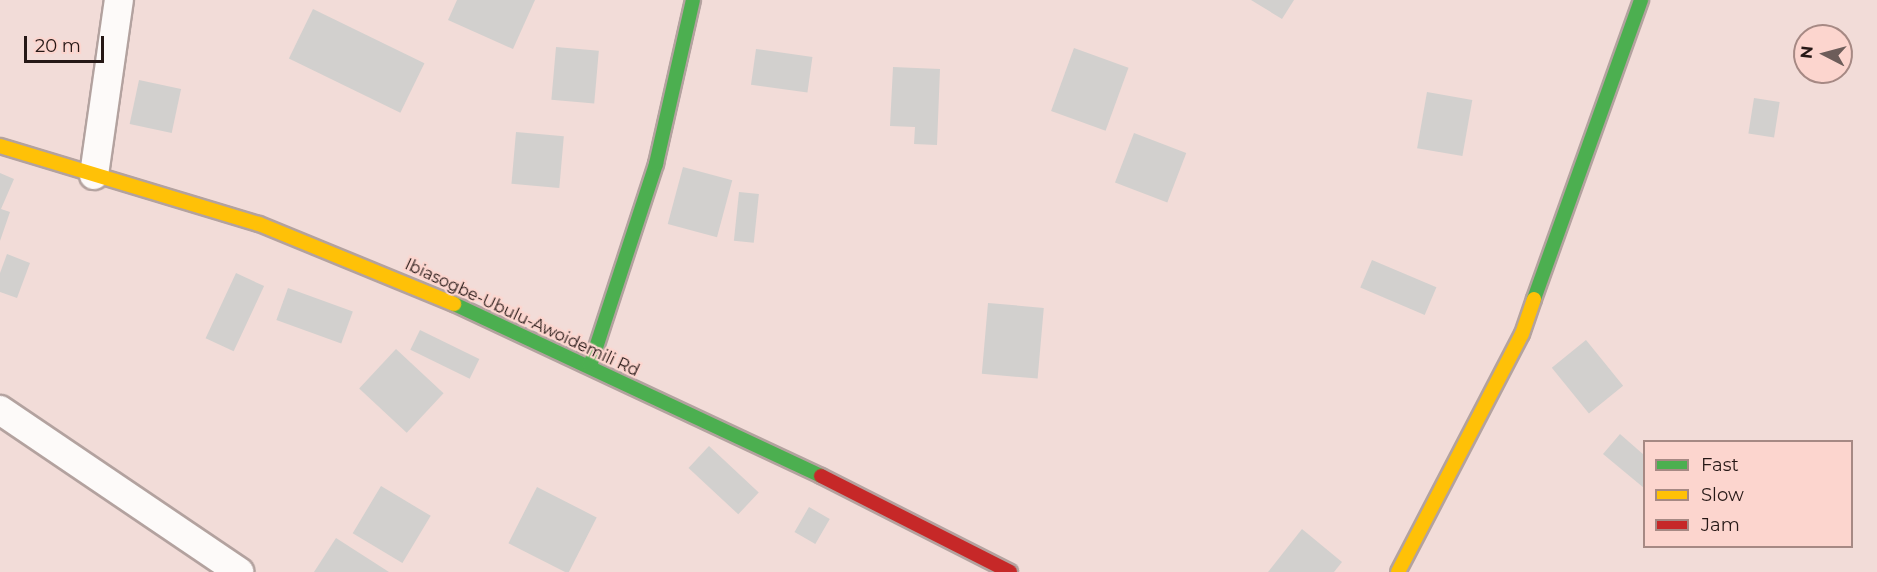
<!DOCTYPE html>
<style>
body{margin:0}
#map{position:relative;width:1877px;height:572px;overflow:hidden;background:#f2dcd8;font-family:Montserrat,sans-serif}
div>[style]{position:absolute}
.building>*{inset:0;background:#d2d0ce;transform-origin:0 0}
.roads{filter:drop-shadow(2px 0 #b3a29f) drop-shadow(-2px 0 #b3a29f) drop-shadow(0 2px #b3a29f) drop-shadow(0 -2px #b3a29f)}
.street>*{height:28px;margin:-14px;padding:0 14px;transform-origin:14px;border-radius:14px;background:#fdfaf9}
.fast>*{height:14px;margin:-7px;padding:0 7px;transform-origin:7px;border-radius:7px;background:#4caf50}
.slow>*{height:14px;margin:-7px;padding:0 7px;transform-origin:7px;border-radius:7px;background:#ffc107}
.jam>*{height:14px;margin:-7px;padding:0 7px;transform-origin:7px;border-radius:7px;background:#c62828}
span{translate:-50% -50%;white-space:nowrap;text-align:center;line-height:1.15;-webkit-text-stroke:4.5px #fcd5ce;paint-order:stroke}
.street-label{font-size:16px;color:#261816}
.legend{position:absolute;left:1643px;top:440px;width:210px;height:108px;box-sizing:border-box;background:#fcd5ce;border:2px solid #a68984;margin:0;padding:8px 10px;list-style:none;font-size:18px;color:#261816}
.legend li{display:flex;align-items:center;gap:12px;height:30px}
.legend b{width:30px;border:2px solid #a68984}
.north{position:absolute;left:1793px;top:24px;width:60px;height:60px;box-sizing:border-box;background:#fcd5ce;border:2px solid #a68984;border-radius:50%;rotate:276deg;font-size:16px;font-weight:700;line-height:24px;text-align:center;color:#261816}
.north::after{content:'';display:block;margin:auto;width:21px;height:27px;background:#6d5d5a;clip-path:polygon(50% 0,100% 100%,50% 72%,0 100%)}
.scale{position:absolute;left:24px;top:36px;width:80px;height:27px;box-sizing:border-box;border:3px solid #261816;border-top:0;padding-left:8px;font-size:18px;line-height:21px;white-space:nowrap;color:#261816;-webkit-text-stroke:4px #fcd5ce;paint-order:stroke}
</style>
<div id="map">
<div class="building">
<i style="clip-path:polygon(457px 0,535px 0,513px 49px,448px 20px)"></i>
<i style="clip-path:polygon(1251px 0,1294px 0,1282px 19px)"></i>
<i style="left:313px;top:9px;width:124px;height:55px;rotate:26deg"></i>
<i style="left:556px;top:47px;width:43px;height:53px;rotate:5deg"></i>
<i style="left:1074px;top:48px;width:58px;height:67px;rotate:20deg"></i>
<i style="left:756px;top:49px;width:57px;height:36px;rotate:8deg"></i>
<i style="clip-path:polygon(893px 67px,940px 69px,937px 145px,914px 144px,915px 127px,890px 126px)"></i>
<i style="left:139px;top:80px;width:43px;height:45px;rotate:12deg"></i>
<i style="left:1427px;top:92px;width:46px;height:57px;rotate:10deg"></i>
<i style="left:1754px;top:98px;width:26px;height:36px;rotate:9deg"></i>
<i style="left:516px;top:132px;width:48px;height:52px;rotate:5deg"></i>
<i style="left:1134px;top:133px;width:56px;height:53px;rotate:21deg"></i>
<i style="left:683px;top:167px;width:51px;height:59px;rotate:15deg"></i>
<i style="clip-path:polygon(0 173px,14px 179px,1px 209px,10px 212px,0 241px)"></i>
<i style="left:739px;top:192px;width:20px;height:49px;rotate:6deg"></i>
<i style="clip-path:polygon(7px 254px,30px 263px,17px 298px,0 292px,0 273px)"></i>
<i style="left:1372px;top:260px;width:70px;height:30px;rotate:23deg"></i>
<i style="left:236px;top:273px;width:31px;height:72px;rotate:25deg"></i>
<i style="left:288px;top:288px;width:69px;height:34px;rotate:20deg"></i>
<i style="left:988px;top:303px;width:56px;height:71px;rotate:5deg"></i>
<i style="left:420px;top:330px;width:66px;height:22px;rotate:26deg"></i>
<i style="left:1586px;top:340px;width:59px;height:44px;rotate:51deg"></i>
<i style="left:396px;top:349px;width:65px;height:54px;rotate:43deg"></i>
<i style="clip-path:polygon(1620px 434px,1644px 455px,1644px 488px,1603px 454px)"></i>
<i style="left:709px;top:446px;width:68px;height:30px;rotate:43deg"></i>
<i style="left:381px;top:486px;width:58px;height:55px;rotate:31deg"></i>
<i style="left:537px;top:487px;width:67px;height:63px;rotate:27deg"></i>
<i style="left:809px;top:507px;width:24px;height:29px;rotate:30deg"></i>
<i style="clip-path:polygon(1302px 529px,1342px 562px,1334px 572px,1268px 572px)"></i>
<i style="clip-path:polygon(336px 538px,389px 572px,314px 572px)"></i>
</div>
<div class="roads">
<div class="street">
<i style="left:94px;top:175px;width:177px;rotate:-81.9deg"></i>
<i style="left:0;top:410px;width:289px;rotate:34.1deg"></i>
</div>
<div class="fast">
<i style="left:1534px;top:299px;width:318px;rotate:-70.3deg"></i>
<i style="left:454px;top:304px;width:405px;rotate:25.1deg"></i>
<i style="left:590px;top:366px;width:213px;rotate:-71.9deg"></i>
<i style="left:656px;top:164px;width:168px;rotate:-77.3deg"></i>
</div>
<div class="slow">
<i style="left:0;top:146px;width:270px;rotate:16.8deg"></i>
<i style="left:259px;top:224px;width:211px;rotate:22.3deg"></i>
<i style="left:1398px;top:572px;width:268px;rotate:-62.5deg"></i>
<i style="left:1522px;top:334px;width:37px;rotate:-71deg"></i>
</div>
<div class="jam">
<i style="left:821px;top:476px;width:212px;rotate:26.9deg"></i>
</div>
</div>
<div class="street-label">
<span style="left:522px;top:318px;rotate:25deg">Ibiasogbe-Ubulu-Awoidemili Rd</span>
</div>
<ul class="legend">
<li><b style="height:8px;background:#4caf50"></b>Fast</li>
<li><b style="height:8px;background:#ffc107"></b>Slow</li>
<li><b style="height:8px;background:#c62828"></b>Jam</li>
</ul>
<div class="north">N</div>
<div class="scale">20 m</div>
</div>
